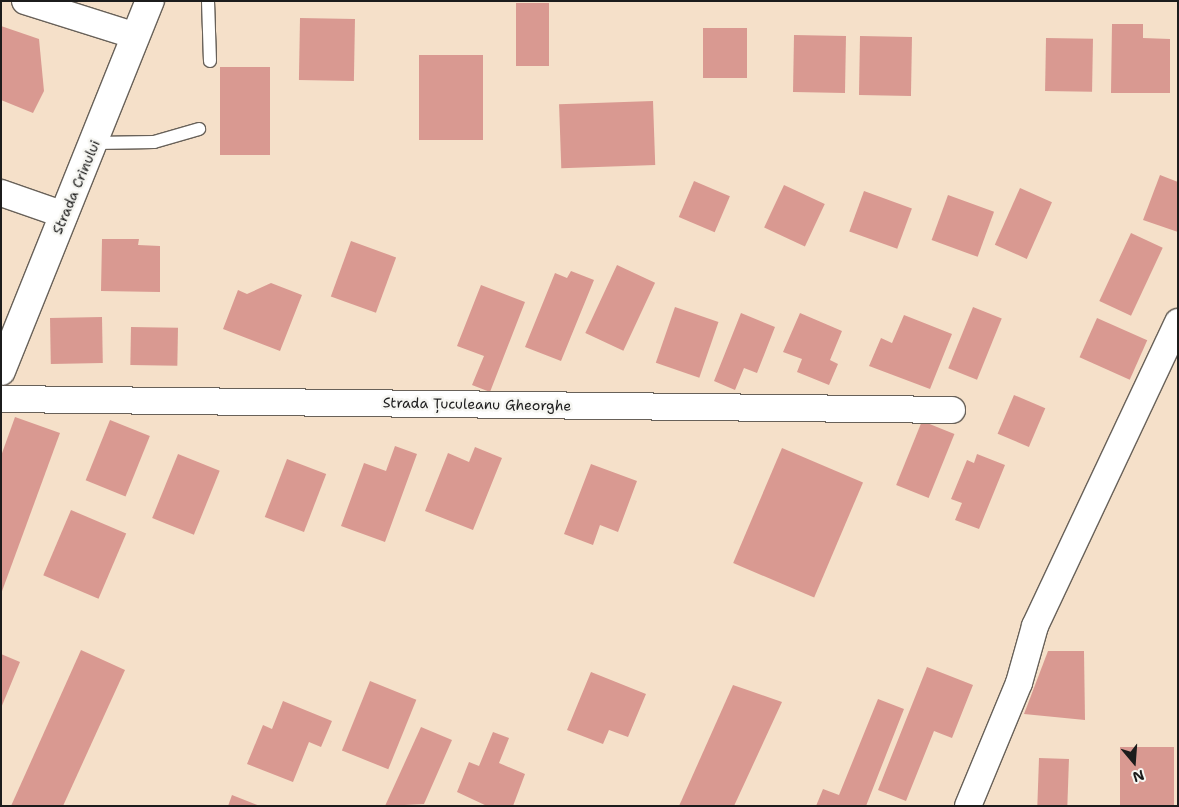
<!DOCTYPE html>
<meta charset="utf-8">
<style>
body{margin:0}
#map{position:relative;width:1179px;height:807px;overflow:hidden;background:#f5e0c9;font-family:"Shantell Sans",sans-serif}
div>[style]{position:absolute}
.building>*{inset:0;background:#d99991;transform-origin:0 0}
.roads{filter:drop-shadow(1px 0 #686159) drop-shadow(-1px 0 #686159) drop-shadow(0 1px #686159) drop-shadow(0 -1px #686159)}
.service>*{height:12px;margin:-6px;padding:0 6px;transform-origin:6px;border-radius:6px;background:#fff}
.minor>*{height:26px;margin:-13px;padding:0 13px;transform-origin:13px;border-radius:13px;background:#fff}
.tertiary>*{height:28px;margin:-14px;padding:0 14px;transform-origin:14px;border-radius:14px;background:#fff}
span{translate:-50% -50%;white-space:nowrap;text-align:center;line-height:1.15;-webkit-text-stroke:5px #f6f6f2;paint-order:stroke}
.street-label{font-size:14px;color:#1c1c1c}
.frame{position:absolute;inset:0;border:2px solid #1c1c1c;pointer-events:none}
.north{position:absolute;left:1109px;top:737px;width:50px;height:50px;-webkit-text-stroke:4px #f6f6f2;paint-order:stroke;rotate:162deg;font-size:14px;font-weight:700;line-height:20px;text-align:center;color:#1c1c1c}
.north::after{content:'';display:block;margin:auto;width:18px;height:22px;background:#1c1c1c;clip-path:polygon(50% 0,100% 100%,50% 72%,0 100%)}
</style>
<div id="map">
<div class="building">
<i style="left:516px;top:3px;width:33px;height:63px"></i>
<i style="left:300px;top:18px;width:55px;height:62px;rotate:1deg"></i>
<i style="clip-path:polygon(1112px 24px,1143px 24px,1143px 38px,1170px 39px,1170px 93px,1111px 93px)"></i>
<i style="clip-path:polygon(1px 26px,39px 39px,44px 91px,33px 113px,1px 100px)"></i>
<i style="left:703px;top:28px;width:44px;height:50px"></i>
<i style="left:794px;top:35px;width:52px;height:57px;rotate:1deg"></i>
<i style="left:860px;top:36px;width:52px;height:59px;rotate:1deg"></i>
<i style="left:1046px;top:38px;width:47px;height:53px;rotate:1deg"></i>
<i style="left:419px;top:55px;width:64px;height:85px"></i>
<i style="left:220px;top:67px;width:50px;height:88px"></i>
<i style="left:653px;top:101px;width:64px;height:94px;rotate:88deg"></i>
<i style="clip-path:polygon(1160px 175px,1178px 182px,1178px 232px,1143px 220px)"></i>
<i style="left:694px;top:181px;width:39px;height:39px;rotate:23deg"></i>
<i style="left:784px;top:185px;width:45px;height:47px;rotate:25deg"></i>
<i style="left:1020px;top:188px;width:35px;height:62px;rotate:24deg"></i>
<i style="left:864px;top:191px;width:51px;height:43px;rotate:20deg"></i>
<i style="left:948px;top:195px;width:49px;height:48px;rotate:20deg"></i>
<i style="left:1131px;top:233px;width:35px;height:75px;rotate:25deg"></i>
<i style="clip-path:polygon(102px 239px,139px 239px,138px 245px,160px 246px,160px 292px,101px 291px)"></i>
<i style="left:351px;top:241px;width:48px;height:59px;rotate:20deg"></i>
<i style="left:617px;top:265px;width:42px;height:75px;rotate:25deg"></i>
<i style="clip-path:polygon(571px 271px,594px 280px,561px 361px,525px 347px,555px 273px,567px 278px)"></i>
<i style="clip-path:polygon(271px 283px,302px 295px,280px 351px,223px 329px,238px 290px,247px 294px)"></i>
<i style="clip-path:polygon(481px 285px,525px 302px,490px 392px,472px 385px,484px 356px,457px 346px)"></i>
<i style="left:675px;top:307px;width:46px;height:59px;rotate:19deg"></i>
<i style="left:973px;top:307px;width:31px;height:66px;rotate:22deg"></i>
<i style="clip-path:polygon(741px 313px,775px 327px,757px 373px,744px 368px,735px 390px,714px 381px)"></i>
<i style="clip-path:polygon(800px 313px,842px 331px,830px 360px,838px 364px,829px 385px,797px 372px,802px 359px,783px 352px)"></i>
<i style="clip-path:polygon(904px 315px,952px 334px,930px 389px,869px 366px,881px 338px,892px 343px)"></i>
<i style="left:102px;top:317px;width:46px;height:52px;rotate:89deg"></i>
<i style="left:1097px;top:318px;width:55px;height:43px;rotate:24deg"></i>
<i style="left:131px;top:327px;width:47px;height:38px;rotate:1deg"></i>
<i style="left:1014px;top:395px;width:34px;height:42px;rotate:23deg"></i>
<i style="clip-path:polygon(15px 417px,60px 433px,1px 594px,1px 456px)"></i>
<i style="left:110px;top:420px;width:43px;height:65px;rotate:22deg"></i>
<i style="left:922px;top:421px;width:35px;height:69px;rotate:22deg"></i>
<i style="clip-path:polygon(395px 446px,417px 454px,385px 542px,341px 526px,364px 463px,386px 471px)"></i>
<i style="clip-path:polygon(475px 447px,502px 458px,473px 530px,425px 511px,448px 453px,469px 462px)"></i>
<i style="left:782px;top:448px;width:88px;height:125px;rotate:23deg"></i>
<i style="left:178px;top:454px;width:45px;height:69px;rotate:22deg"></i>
<i style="clip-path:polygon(977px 454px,1005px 465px,979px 529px,955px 520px,962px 503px,951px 499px,967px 460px,974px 463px)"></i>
<i style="left:287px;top:459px;width:42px;height:62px;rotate:21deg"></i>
<i style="clip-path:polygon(591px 464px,637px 481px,618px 532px,600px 525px,593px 545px,564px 534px)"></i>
<i style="left:71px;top:510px;width:60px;height:71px;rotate:23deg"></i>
<i style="clip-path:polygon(81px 650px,125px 670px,63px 806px,11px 806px)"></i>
<i style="clip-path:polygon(1048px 651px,1084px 651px,1085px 720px,1024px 714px)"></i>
<i style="clip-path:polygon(1px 654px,20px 662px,1px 708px)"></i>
<i style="clip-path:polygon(927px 667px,973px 685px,952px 738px,934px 731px,906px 801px,878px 790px)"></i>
<i style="clip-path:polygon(591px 672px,646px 694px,628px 737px,609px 730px,603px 744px,567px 730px)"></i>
<i style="left:370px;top:681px;width:50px;height:75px;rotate:22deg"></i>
<i style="clip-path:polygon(733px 685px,782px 702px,734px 806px,679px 806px)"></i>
<i style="clip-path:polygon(878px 699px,904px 709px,866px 806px,816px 806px,823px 789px,839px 795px)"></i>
<i style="clip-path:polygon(283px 701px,332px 721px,321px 747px,309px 742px,293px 782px,247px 764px,263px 725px,272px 729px)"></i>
<i style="clip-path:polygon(421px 727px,452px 740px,424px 804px,385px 806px)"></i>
<i style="clip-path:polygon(493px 732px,509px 738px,499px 763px,525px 774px,513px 806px,487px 806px,457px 792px,469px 762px,479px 766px)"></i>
<i style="left:1120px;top:747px;width:54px;height:59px"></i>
<i style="left:1039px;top:758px;width:30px;height:48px;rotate:2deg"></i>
<i style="clip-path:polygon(232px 795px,260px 806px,228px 806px)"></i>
</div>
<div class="roads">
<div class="service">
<i style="left:208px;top:1px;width:60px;rotate:88.1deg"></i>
<i style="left:95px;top:143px;width:59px;rotate:-1deg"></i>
<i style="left:154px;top:142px;width:47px;rotate:-16.1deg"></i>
</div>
<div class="minor">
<i style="left:25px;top:1px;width:116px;rotate:17.5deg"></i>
<i style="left:1px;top:193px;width:67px;rotate:19.2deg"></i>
<i style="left:1px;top:399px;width:951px;rotate:0.66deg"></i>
<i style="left:968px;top:806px;width:133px;rotate:-67.5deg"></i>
<i style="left:1019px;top:683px;width:59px;rotate:-74.3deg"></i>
<i style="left:1035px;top:626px;width:336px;rotate:-64.8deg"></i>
</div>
<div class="tertiary">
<i style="left:1px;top:371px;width:399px;rotate:-68.1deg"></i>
</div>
</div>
<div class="street-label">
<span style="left:76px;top:187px;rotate:-67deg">Strada Crinului</span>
<span style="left:477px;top:404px;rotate:1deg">Strada Țuculeanu Gheorghe</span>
</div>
<div class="frame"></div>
<div class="north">N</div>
</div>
